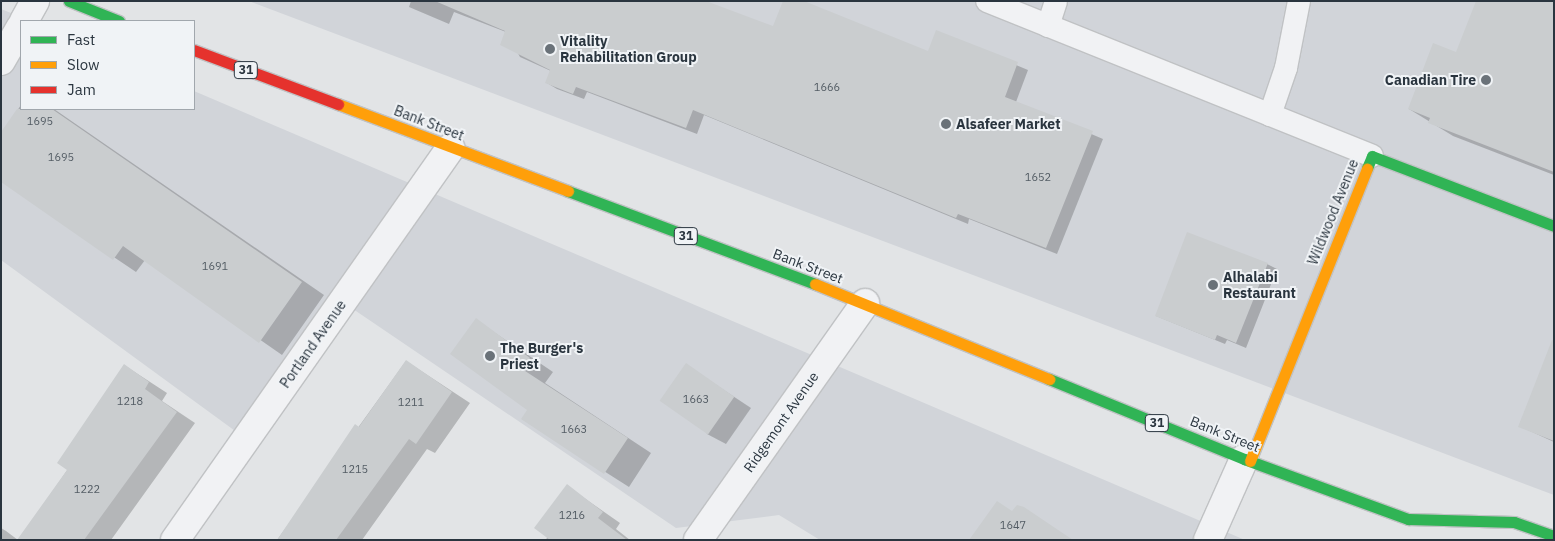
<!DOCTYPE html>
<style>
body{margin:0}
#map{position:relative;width:1555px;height:541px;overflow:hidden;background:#e2e4e6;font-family:"IBM Plex Sans",sans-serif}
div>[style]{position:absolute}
.built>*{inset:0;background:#d1d4d9}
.shadow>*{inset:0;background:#0003}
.building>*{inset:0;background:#cacdcf;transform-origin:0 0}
.roads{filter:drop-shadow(1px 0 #c0c2c4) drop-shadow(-1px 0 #c0c2c4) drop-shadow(0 1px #c0c2c4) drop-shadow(0 -1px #c0c2c4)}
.lane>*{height:22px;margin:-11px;padding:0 11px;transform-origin:11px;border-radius:11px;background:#f1f2f4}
.street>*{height:28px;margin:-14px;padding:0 14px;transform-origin:14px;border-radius:14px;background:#f1f2f4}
.fast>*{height:11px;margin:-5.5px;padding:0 5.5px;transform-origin:5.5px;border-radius:5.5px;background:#30b455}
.slow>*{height:11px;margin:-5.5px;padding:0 5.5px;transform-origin:5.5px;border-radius:5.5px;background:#ff9f0a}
.jam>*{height:11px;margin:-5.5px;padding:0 5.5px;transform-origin:5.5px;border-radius:5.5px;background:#e5322d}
.dots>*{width:14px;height:14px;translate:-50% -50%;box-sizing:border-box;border:2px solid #f0f3f6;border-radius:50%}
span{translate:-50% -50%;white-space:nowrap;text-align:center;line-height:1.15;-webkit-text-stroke:4px #f0f3f6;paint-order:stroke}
.number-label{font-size:11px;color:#535c64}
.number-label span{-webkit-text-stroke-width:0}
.shield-label span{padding:1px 4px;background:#f0f3f6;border:1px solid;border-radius:4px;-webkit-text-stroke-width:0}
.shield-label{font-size:12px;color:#2a353f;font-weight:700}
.poi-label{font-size:14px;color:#2a353f;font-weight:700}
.left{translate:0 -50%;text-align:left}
.right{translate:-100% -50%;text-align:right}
.street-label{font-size:14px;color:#2a353f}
.frame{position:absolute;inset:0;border:2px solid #2a353f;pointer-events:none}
.legend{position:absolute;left:20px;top:20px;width:175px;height:90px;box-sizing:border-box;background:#f0f3f6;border:1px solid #a1a7ad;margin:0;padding:6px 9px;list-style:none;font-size:15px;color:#2a353f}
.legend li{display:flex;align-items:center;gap:10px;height:25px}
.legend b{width:25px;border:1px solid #a1a7ad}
</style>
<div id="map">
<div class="built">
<i style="clip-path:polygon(249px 1px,1554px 1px,1554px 495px)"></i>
<i style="clip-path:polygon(1px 9px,31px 21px,21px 21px,21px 109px,194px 109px,194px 91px,1245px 540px,820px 540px,779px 515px,676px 528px,353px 309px,253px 444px,1px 260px)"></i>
</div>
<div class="shadow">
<i style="clip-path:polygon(411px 1px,562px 1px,929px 52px,937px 32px,1028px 70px,1016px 102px,1103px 139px,1057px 254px,969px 219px,968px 224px,704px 115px,697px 134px,587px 92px,584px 99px,557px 89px,547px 83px,551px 71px,520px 57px,506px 32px,454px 12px,449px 24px,409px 7px)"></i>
<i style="clip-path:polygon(1554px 1px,1554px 175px,1453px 136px,1409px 109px,1457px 53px)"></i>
<i style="clip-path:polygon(21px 105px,21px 109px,54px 109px,324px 295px,282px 355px,145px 260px,136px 272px,1px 181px,1px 134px)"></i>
<i style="clip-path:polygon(1267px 264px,1277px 269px,1246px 348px,1227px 340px,1225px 344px,1156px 316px)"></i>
<i style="clip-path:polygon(476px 320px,553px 372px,545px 383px,651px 453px,629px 487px,522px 419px,529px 410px)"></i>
<i style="clip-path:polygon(1554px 340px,1554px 442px,1519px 426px)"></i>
<i style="clip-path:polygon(406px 361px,470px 403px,435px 453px,427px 449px,362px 540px,277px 540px)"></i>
<i style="clip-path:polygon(124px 365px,167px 393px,162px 401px,195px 423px,111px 540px,19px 540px,68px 469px)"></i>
<i style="clip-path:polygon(686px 365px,751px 408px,726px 444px,707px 434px)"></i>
<i style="clip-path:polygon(567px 486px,620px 523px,616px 529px,630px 540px,546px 540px)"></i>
<i style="clip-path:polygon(1px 528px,6px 531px,18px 540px,1px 540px)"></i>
</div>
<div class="building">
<i style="clip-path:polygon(435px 1px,706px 1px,773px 26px,783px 1px,804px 1px,928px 51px,936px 30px,1018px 62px,1005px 97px,1093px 131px,1046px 248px,958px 214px,956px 218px,693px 110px,686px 128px,576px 87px,573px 94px,545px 83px,550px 70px,500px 45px,505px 31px)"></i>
<i style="clip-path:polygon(1476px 1px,1554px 1px,1554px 172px,1428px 123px,1430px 118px,1408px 109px,1433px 43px,1456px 52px)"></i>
<i style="clip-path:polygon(17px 109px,52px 109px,302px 282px,259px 343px,123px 246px,113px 260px,1px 182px,1px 132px)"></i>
<i style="clip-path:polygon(1187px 232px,1268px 263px,1236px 343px,1217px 335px,1215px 340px,1155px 316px)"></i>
<i style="clip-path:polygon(476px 318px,530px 358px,522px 369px,628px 438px,604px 474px,521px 419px,527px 410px,450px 354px)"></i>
<i style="clip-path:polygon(1552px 340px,1554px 340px,1554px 441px,1518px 427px)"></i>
<i style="clip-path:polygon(406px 360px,452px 392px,416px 444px,409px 439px,336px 540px,277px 540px,355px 424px,359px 427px)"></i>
<i style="left:686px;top:363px;width:59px;height:46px;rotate:35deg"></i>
<i style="clip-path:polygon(124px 364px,149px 382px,145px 389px,177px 412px,84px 540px,17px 540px,67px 470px,57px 463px)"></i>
<i style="clip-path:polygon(567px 484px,603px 512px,598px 518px,627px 540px,550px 540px,534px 528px)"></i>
<i style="clip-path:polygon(997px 501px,1012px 511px,1017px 505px,1024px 507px,1073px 540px,969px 540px)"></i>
</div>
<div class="roads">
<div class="lane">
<i style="left:987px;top:1px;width:415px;rotate:21.9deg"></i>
<i style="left:1048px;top:26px;width:26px;rotate:-72deg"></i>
<i style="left:1270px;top:115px;width:50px;rotate:-71.2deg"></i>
<i style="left:1286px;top:68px;width:68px;rotate:-79deg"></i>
</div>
<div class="street">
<i style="left:24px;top:21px;width:23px;rotate:-61deg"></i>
<i style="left:1px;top:61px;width:39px;rotate:-60deg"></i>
<i style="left:175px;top:540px;width:479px;rotate:-54.9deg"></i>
<i style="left:698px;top:540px;width:290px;rotate:-54.8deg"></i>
<i style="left:1208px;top:540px;width:89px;rotate:-66deg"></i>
</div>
<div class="fast">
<i style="left:69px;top:1px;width:54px;rotate:21.8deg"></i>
<i style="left:1367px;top:168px;width:13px;rotate:-67deg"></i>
<i style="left:1372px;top:156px;width:195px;rotate:21deg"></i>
<i style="left:568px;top:191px;width:264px;rotate:20.6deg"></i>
<i style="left:1049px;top:379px;width:211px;rotate:22.3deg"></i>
<i style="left:1244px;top:459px;width:175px;rotate:20.1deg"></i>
<i style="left:1408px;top:519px;width:106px;rotate:1.6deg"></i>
<i style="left:1514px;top:522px;width:42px;rotate:19.3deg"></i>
</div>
<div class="slow">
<i style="left:338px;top:104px;width:246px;rotate:20.7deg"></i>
<i style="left:815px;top:284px;width:253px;rotate:22.1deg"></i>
<i style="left:1250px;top:461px;width:315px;rotate:-68.2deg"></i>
</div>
<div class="jam">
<i style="left:194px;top:50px;width:154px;rotate:20.6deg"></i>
</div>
</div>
<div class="dots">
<i style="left:550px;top:49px;background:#6a7279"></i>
<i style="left:1486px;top:80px;background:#6a7279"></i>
<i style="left:946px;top:124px;background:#6a7279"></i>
<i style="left:1213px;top:285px;background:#6a7279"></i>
<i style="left:490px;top:356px;background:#6a7279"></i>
</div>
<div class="number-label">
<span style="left:827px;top:87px">1666</span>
<span style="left:40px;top:121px">1695</span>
<span style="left:61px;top:157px">1695</span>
<span style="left:1038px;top:177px">1652</span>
<span style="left:215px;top:266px">1691</span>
<span style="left:696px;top:399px">1663</span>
<span style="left:130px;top:401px">1218</span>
<span style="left:411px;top:402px">1211</span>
<span style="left:574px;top:429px">1663</span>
<span style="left:355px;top:469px">1215</span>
<span style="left:87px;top:489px">1222</span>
<span style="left:572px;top:515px">1216</span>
<span style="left:1013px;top:525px">1647</span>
</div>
<div class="shield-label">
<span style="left:246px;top:70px">31</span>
<span style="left:686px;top:236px">31</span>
<span style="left:1157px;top:423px">31</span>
</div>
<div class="poi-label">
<span class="left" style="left:560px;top:49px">Vitality<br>Rehabilitation Group</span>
<span class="right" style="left:1476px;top:80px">Canadian Tire</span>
<span class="left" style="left:956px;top:124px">Alsafeer Market</span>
<span class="left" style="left:1223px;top:285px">Alhalabi<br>Restaurant</span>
<span class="left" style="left:500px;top:356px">The Burger's<br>Priest</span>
</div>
<div class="street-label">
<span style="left:429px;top:123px;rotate:21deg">Bank Street</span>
<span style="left:1333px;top:212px;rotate:-68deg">Wildwood Avenue</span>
<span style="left:808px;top:266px;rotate:21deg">Bank Street</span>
<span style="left:313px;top:344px;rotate:-55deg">Portland Avenue</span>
<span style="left:781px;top:422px;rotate:-55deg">Ridgemont Avenue</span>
<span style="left:1225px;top:434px;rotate:22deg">Bank Street</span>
</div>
<div class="frame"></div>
<ul class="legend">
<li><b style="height:6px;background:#30b455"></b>Fast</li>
<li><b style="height:6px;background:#ff9f0a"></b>Slow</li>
<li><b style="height:6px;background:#e5322d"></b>Jam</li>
</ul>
</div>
